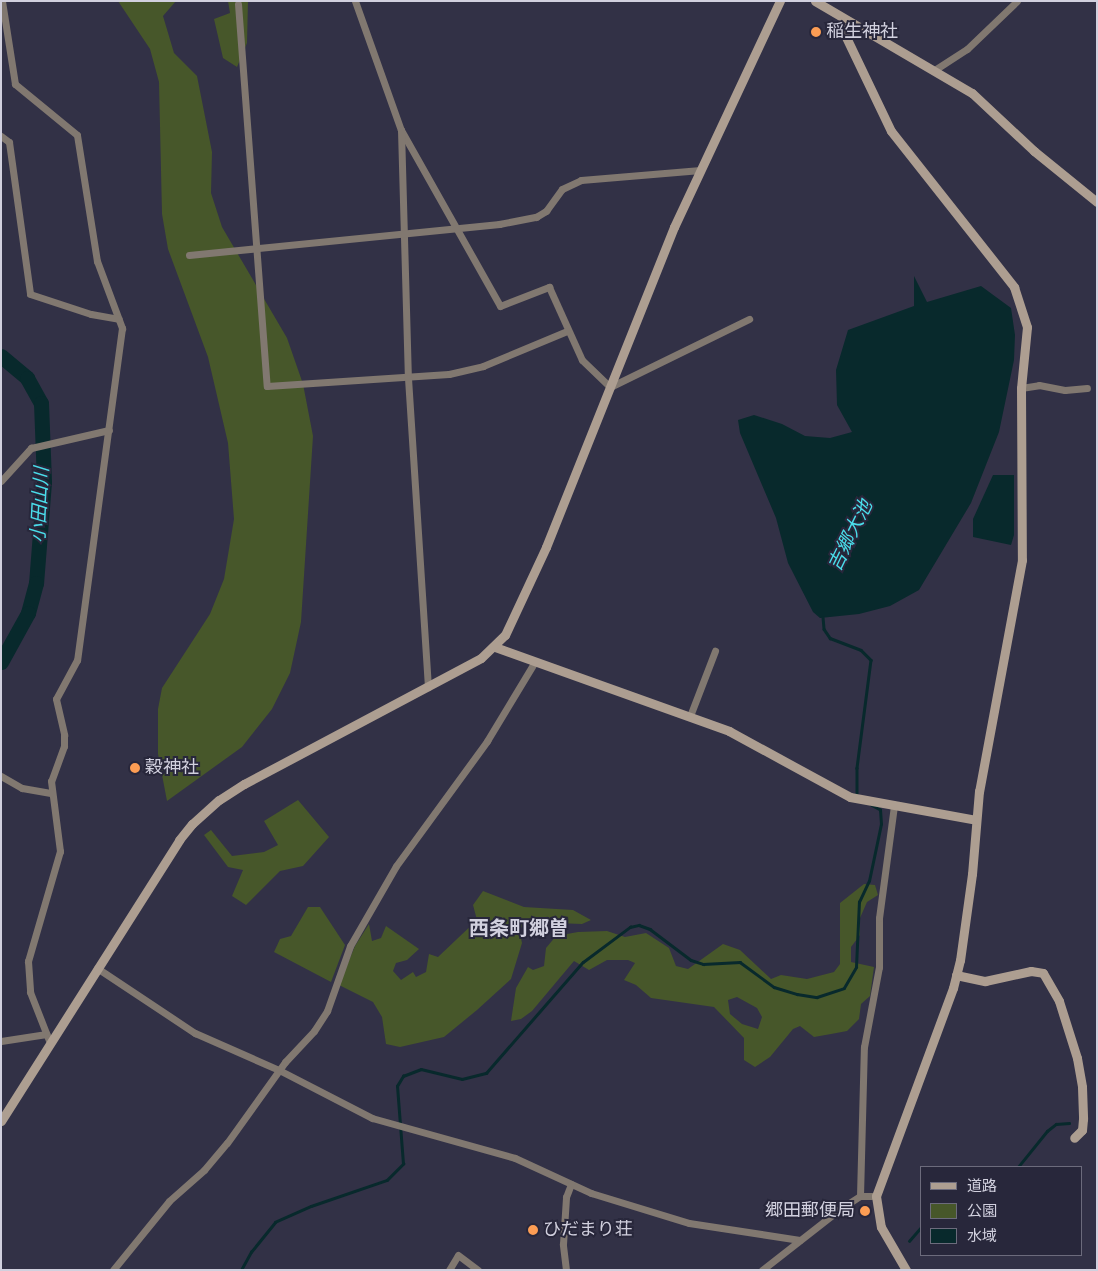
<!DOCTYPE html>
<meta charset="utf-8">
<style>
body{margin:0}
#map{position:relative;width:1098px;height:1271px;overflow:hidden;background:#323146;font-family:Spectral,"Noto Sans JP",serif}
div>[style]{position:absolute}
.green>*{inset:0;background:#47572a}
.water>*{inset:0;background:#08292c}
.stream>*{height:2.5px;margin:-1.25px;padding:0 1.25px;transform-origin:1.25px;border-radius:1.25px;background:#08292c}
.river>*{height:15px;margin:-7.5px;padding:0 7.5px;transform-origin:7.5px;border-radius:7.5px;background:#08292c}
.street>*{height:7px;margin:-3.5px;padding:0 3.5px;transform-origin:3.5px;border-radius:3.5px;background:#817870}
.secondary>*{height:9px;margin:-4.5px;padding:0 4.5px;transform-origin:4.5px;border-radius:4.5px;background:#ad9e91}
.dots>*{width:14px;height:14px;translate:-50% -50%;box-sizing:border-box;border:2px solid #28273b;border-radius:50%}
span{translate:-50% -50%;white-space:nowrap;text-align:center;line-height:1.15;-webkit-text-stroke:4px #28273b;paint-order:stroke}
.poi-label{font-size:18px;color:#d1d0de}
.left{translate:0 -50%;text-align:left}
.right{translate:-100% -50%;text-align:right}
.water-label{font-size:19px;color:#4addea;font-style:italic}
.quarter-label{font-size:20px;color:#d1d0de;font-weight:700}
.frame{position:absolute;inset:0;border:2px solid #d1d0de;pointer-events:none}
.legend{position:absolute;left:920px;top:1166px;width:162px;height:90px;box-sizing:border-box;background:#28273b;border:1px solid #6c6b7c;margin:0;padding:6px 9px;list-style:none;font-size:15px;color:#d1d0de}
.legend li{display:flex;align-items:center;gap:10px;height:25px}
.legend b{width:25px;border:1px solid #6c6b7c}
</style>
<div id="map">
<div class="green">
<i style="clip-path:polygon(118px 1px,176px 1px,163px 16px,174px 53px,197px 76px,212px 152px,211px 193px,222px 227px,287px 338px,303px 384px,313px 436px,301px 622px,290px 673px,272px 709px,242px 747px,167px 801px,158px 754px,158px 709px,162px 688px,210px 614px,224px 579px,234px 519px,228px 443px,208px 357px,168px 249px,162px 214px,159px 82px,150px 49px)"></i>
<i style="clip-path:polygon(228px 1px,248px 1px,247px 43px,237px 67px,223px 58px,214px 19px,230px 13px)"></i>
<i style="clip-path:polygon(298px 800px,329px 837px,303px 866px,280px 871px,246px 905px,232px 896px,243px 870px,228px 867px,204px 835px,211px 830px,232px 856px,264px 852px,278px 845px,264px 821px)"></i>
<i style="clip-path:polygon(evenodd,864px 884px,875px 885px,878px 895px,867px 902px,860px 918px,860px 935px,851px 947px,851px 962px,874px 967px,870px 996px,861px 1004px,859px 1019px,847px 1031px,831px 1034px,814px 1037px,800px 1026px,793px 1029px,770px 1057px,755px 1067px,744px 1060px,744px 1038px,714px 1007px,651px 998px,636px 985px,624px 980px,635px 963px,628px 960px,607px 960px,589px 970px,574px 961px,532px 1011px,521px 1019px,511px 1021px,516px 988px,528px 967px,533px 970px,544px 966px,546px 948px,556px 936px,578px 932px,607px 931px,625px 937px,646px 933px,669px 948px,676px 966px,688px 969px,723px 944px,740px 950px,771px 979px,781px 975px,807px 979px,834px 972px,840px 964px,840px 903px,864px 884px,737px 997px,757px 1008px,762px 1017px,758px 1029px,742px 1024px,730px 1014px,728px 1000px,737px 997px)"></i>
<i style="clip-path:polygon(483px 891px,524px 907px,573px 910px,591px 920px,582px 924px,530px 922px,519px 929px,522px 943px,511px 979px,477px 1010px,444px 1037px,400px 1047px,386px 1044px,382px 1017px,373px 1002px,339px 985px,355px 946px,369px 924px,372px 941px,381px 938px,386px 926px,419px 949px,407px 960px,396px 963px,393px 971px,401px 980px,413px 972px,416px 977px,426px 972px,429px 954px,438px 957px,477px 920px,473px 905px)"></i>
<i style="clip-path:polygon(308px 907px,320px 907px,345px 945px,331px 982px,274px 952px,280px 939px,291px 936px)"></i>
</div>
<div class="water">
<i style="clip-path:polygon(914px 276px,927px 302px,981px 286px,1011px 308px,1015px 335px,1014px 360px,999px 432px,971px 503px,919px 590px,890px 606px,859px 614px,820px 618px,813px 612px,788px 563px,776px 518px,740px 433px,738px 420px,754px 415px,782px 424px,805px 436px,830px 438px,852px 432px,837px 405px,836px 370px,848px 330px,914px 306px)"></i>
<i style="clip-path:polygon(993px 475px,1014px 475px,1014px 535px,1011px 545px,973px 537px,973px 519px)"></i>
</div>
<div class="stream">
<i style="left:823px;top:617px;width:12px;rotate:85deg"></i>
<i style="left:824px;top:629px;width:11px;rotate:56deg"></i>
<i style="left:830px;top:638px;width:33px;rotate:21deg"></i>
<i style="left:861px;top:650px;width:14px;rotate:45deg"></i>
<i style="left:871px;top:660px;width:109px;rotate:97.4deg"></i>
<i style="left:857px;top:768px;width:27px;rotate:90deg"></i>
<i style="left:1018px;top:1167px;width:46px;rotate:-51.1deg"></i>
<i style="left:1047px;top:1131px;width:11px;rotate:-38deg"></i>
<i style="left:1056px;top:1124px;width:13px;rotate:-4deg"></i>
<i style="left:909px;top:1241px;width:20px;rotate:-49deg"></i>
<i style="left:241px;top:1270px;width:21px;rotate:-61deg"></i>
<i style="left:251px;top:1252px;width:38px;rotate:-51deg"></i>
<i style="left:275px;top:1222px;width:39px;rotate:-24deg"></i>
<i style="left:311px;top:1206px;width:80px;rotate:-18.9deg"></i>
<i style="left:387px;top:1180px;width:23px;rotate:-45deg"></i>
<i style="left:403px;top:1164px;width:78px;rotate:-94.4deg"></i>
<i style="left:397px;top:1086px;width:12px;rotate:-59deg"></i>
<i style="left:403px;top:1076px;width:19px;rotate:-21deg"></i>
<i style="left:421px;top:1069px;width:42px;rotate:13.7deg"></i>
<i style="left:462px;top:1079px;width:25px;rotate:-14deg"></i>
<i style="left:486px;top:1073px;width:147px;rotate:-48.9deg"></i>
<i style="left:583px;top:962px;width:59px;rotate:-36.7deg"></i>
<i style="left:630px;top:927px;width:9px;rotate:-13deg"></i>
<i style="left:639px;top:925px;width:12px;rotate:20deg"></i>
<i style="left:650px;top:929px;width:51px;rotate:37.1deg"></i>
<i style="left:691px;top:960px;width:13px;rotate:18deg"></i>
<i style="left:703px;top:964px;width:37px;rotate:-3deg"></i>
<i style="left:740px;top:962px;width:42px;rotate:36.3deg"></i>
<i style="left:774px;top:987px;width:24px;rotate:17deg"></i>
<i style="left:797px;top:994px;width:20px;rotate:9deg"></i>
<i style="left:817px;top:997px;width:28px;rotate:-18deg"></i>
<i style="left:844px;top:988px;width:24px;rotate:-60deg"></i>
<i style="left:856px;top:967px;width:65px;rotate:-87.4deg"></i>
<i style="left:859px;top:902px;width:23px;rotate:-65deg"></i>
<i style="left:869px;top:881px;width:58px;rotate:-78.1deg"></i>
<i style="left:881px;top:824px;width:14px;rotate:-94deg"></i>
<i style="left:880px;top:810px;width:10px;rotate:-151deg"></i>
</div>
<div class="river">
<i style="left:1px;top:356px;width:34px;rotate:40deg"></i>
<i style="left:27px;top:378px;width:29px;rotate:61deg"></i>
<i style="left:41px;top:403px;width:79px;rotate:87.8deg"></i>
<i style="left:44px;top:482px;width:101px;rotate:94.5deg"></i>
<i style="left:36px;top:583px;width:31px;rotate:105deg"></i>
<i style="left:28px;top:613px;width:56px;rotate:118.9deg"></i>
</div>
<div class="street">
<i style="left:2px;top:1px;width:84px;rotate:81.1deg"></i>
<i style="left:15px;top:84px;width:80px;rotate:39.4deg"></i>
<i style="left:77px;top:135px;width:128px;rotate:81deg"></i>
<i style="left:97px;top:261px;width:72px;rotate:69.5deg"></i>
<i style="left:122px;top:328px;width:335px;rotate:97.7deg"></i>
<i style="left:77px;top:660px;width:44px;rotate:118.3deg"></i>
<i style="left:56px;top:699px;width:37px;rotate:77deg"></i>
<i style="left:64px;top:735px;width:11px;rotate:90deg"></i>
<i style="left:64px;top:746px;width:37px;rotate:110deg"></i>
<i style="left:51px;top:781px;width:71px;rotate:82.7deg"></i>
<i style="left:60px;top:851px;width:115px;rotate:106.2deg"></i>
<i style="left:28px;top:961px;width:31px;rotate:86deg"></i>
<i style="left:30px;top:992px;width:55px;rotate:68.6deg"></i>
<i style="left:355px;top:1px;width:137px;rotate:70.4deg"></i>
<i style="left:401px;top:130px;width:202px;rotate:60.6deg"></i>
<i style="left:500px;top:306px;width:53px;rotate:-21.2deg"></i>
<i style="left:549px;top:287px;width:80px;rotate:65.7deg"></i>
<i style="left:582px;top:360px;width:39px;rotate:44deg"></i>
<i style="left:610px;top:387px;width:155px;rotate:-26.1deg"></i>
<i style="left:238px;top:4px;width:383px;rotate:85.7deg"></i>
<i style="left:267px;top:386px;width:182px;rotate:-3.8deg"></i>
<i style="left:449px;top:374px;width:35px;rotate:-13deg"></i>
<i style="left:483px;top:366px;width:91px;rotate:-22.6deg"></i>
<i style="left:936px;top:69px;width:37px;rotate:-33deg"></i>
<i style="left:967px;top:49px;width:69px;rotate:-43.8deg"></i>
<i style="left:401px;top:130px;width:248px;rotate:88.4deg"></i>
<i style="left:408px;top:378px;width:310px;rotate:86.3deg"></i>
<i style="left:1px;top:136px;width:10px;rotate:37deg"></i>
<i style="left:9px;top:142px;width:153px;rotate:82.1deg"></i>
<i style="left:30px;top:294px;width:64px;rotate:18.2deg"></i>
<i style="left:91px;top:314px;width:28px;rotate:10deg"></i>
<i style="left:189px;top:255px;width:312px;rotate:-5.7deg"></i>
<i style="left:499px;top:224px;width:38px;rotate:-11deg"></i>
<i style="left:536px;top:217px;width:12px;rotate:-31deg"></i>
<i style="left:546px;top:211px;width:27px;rotate:-54deg"></i>
<i style="left:562px;top:189px;width:21px;rotate:-25deg"></i>
<i style="left:581px;top:180px;width:120px;rotate:-4.8deg"></i>
<i style="left:1021px;top:388px;width:18px;rotate:-9deg"></i>
<i style="left:1039px;top:385px;width:26px;rotate:11deg"></i>
<i style="left:1065px;top:390px;width:22px;rotate:-5deg"></i>
<i style="left:1px;top:481px;width:45px;rotate:-47.7deg"></i>
<i style="left:31px;top:448px;width:80px;rotate:-13deg"></i>
<i style="left:690px;top:716px;width:70px;rotate:-69deg"></i>
<i style="left:1px;top:776px;width:24px;rotate:30deg"></i>
<i style="left:22px;top:788px;width:29px;rotate:10deg"></i>
<i style="left:97px;top:968px;width:118px;rotate:33.6deg"></i>
<i style="left:195px;top:1033px;width:92px;rotate:23.8deg"></i>
<i style="left:279px;top:1070px;width:105px;rotate:27.3deg"></i>
<i style="left:372px;top:1118px;width:148px;rotate:15.6deg"></i>
<i style="left:515px;top:1158px;width:84px;rotate:24.7deg"></i>
<i style="left:591px;top:1193px;width:102px;rotate:17deg"></i>
<i style="left:689px;top:1223px;width:112px;rotate:8.7deg"></i>
<i style="left:1px;top:1041px;width:46px;rotate:-8.8deg"></i>
<i style="left:860px;top:1196px;width:149px;rotate:-88.5deg"></i>
<i style="left:864px;top:1047px;width:81px;rotate:-79.4deg"></i>
<i style="left:879px;top:967px;width:49px;rotate:-90deg"></i>
<i style="left:879px;top:918px;width:113px;rotate:-82.4deg"></i>
<i style="left:113px;top:1270px;width:89px;rotate:-50.9deg"></i>
<i style="left:169px;top:1201px;width:47px;rotate:-41.5deg"></i>
<i style="left:204px;top:1170px;width:35px;rotate:-50deg"></i>
<i style="left:227px;top:1143px;width:100px;rotate:-54.4deg"></i>
<i style="left:285px;top:1062px;width:42px;rotate:-46.9deg"></i>
<i style="left:314px;top:1031px;width:24px;rotate:-57deg"></i>
<i style="left:327px;top:1011px;width:69px;rotate:-70.5deg"></i>
<i style="left:350px;top:946px;width:92px;rotate:-60.1deg"></i>
<i style="left:396px;top:866px;width:155px;rotate:-53.9deg"></i>
<i style="left:487px;top:741px;width:91px;rotate:-58.9deg"></i>
<i style="left:449px;top:1270px;width:17px;rotate:-59deg"></i>
<i style="left:458px;top:1255px;width:25px;rotate:37deg"></i>
<i style="left:566px;top:1270px;width:26px;rotate:-97deg"></i>
<i style="left:563px;top:1244px;width:47px;rotate:-86.3deg"></i>
<i style="left:566px;top:1197px;width:14px;rotate:-69deg"></i>
<i style="left:762px;top:1270px;width:99px;rotate:-38deg"></i>
<i style="left:840px;top:1209px;width:24px;rotate:-33deg"></i>
<i style="left:860px;top:1196px;width:16px"></i>
</div>
<div class="secondary">
<i style="left:815px;top:1px;width:182px;rotate:30.4deg"></i>
<i style="left:972px;top:93px;width:85px;rotate:43.1deg"></i>
<i style="left:1034px;top:151px;width:81px;rotate:39deg"></i>
<i style="left:848px;top:21px;width:14px;rotate:102deg"></i>
<i style="left:845px;top:35px;width:106px;rotate:64.4deg"></i>
<i style="left:891px;top:131px;width:199px;rotate:51.7deg"></i>
<i style="left:1014px;top:287px;width:42px;rotate:72deg"></i>
<i style="left:1027px;top:327px;width:61px;rotate:95.6deg"></i>
<i style="left:1021px;top:388px;width:172px;rotate:89.7deg"></i>
<i style="left:1022px;top:560px;width:235px;rotate:100.5deg"></i>
<i style="left:979px;top:791px;width:83px;rotate:94.8deg"></i>
<i style="left:972px;top:874px;width:87px;rotate:97.9deg"></i>
<i style="left:960px;top:960px;width:29px;rotate:104deg"></i>
<i style="left:953px;top:988px;width:222px;rotate:110.3deg"></i>
<i style="left:876px;top:1196px;width:31px;rotate:81deg"></i>
<i style="left:881px;top:1227px;width:50px;rotate:59.8deg"></i>
<i style="left:495px;top:647px;width:249px;rotate:19.7deg"></i>
<i style="left:729px;top:731px;width:138px;rotate:28.6deg"></i>
<i style="left:850px;top:797px;width:128px;rotate:10.3deg"></i>
<i style="left:956px;top:975px;width:30px;rotate:12deg"></i>
<i style="left:985px;top:981px;width:47px;rotate:-12.3deg"></i>
<i style="left:1031px;top:971px;width:12px;rotate:9deg"></i>
<i style="left:1043px;top:973px;width:32px;rotate:60deg"></i>
<i style="left:1059px;top:1001px;width:60px;rotate:72.5deg"></i>
<i style="left:1077px;top:1058px;width:29px;rotate:80deg"></i>
<i style="left:1082px;top:1087px;width:32px;rotate:88deg"></i>
<i style="left:1083px;top:1119px;width:11px;rotate:95deg"></i>
<i style="left:1082px;top:1130px;width:11px;rotate:135deg"></i>
<i style="left:1px;top:1121px;width:333px;rotate:-57.6deg"></i>
<i style="left:179px;top:840px;width:21px;rotate:-51deg"></i>
<i style="left:192px;top:824px;width:36px;rotate:-42deg"></i>
<i style="left:219px;top:800px;width:30px;rotate:-33deg"></i>
<i style="left:244px;top:784px;width:268px;rotate:-28deg"></i>
<i style="left:481px;top:658px;width:33px;rotate:-44deg"></i>
<i style="left:505px;top:635px;width:97px;rotate:-65deg"></i>
<i style="left:546px;top:547px;width:345px;rotate:-68.2deg"></i>
<i style="left:674px;top:227px;width:250px;rotate:-64.9deg"></i>
</div>
<div class="dots">
<i style="left:816px;top:32px;background:#fc9d54"></i>
<i style="left:135px;top:768px;background:#fc9d54"></i>
<i style="left:865px;top:1211px;background:#fc9d54"></i>
<i style="left:533px;top:1230px;background:#fc9d54"></i>
</div>
<div class="poi-label">
<span class="left" style="left:826px;top:32px">稲生神社</span>
<span class="left" style="left:145px;top:768px">穀神社</span>
<span class="right" style="left:855px;top:1211px">郷田郵便局</span>
<span class="left" style="left:543px;top:1230px">ひだまり荘</span>
</div>
<div class="water-label">
<span style="left:41px;top:505px;rotate:-87deg">小田山川</span>
<span style="left:851px;top:536px;rotate:-64deg">吉郷大池</span>
</div>
<div class="quarter-label">
<span style="left:519px;top:929px">西条町郷曽</span>
</div>
<div class="frame"></div>
<ul class="legend">
<li><b style="height:6px;background:#ad9e91"></b>道路</li>
<li><b style="height:14px;background:#47572a"></b>公園</li>
<li><b style="height:14px;background:#08292c"></b>水域</li>
</ul>
</div>
